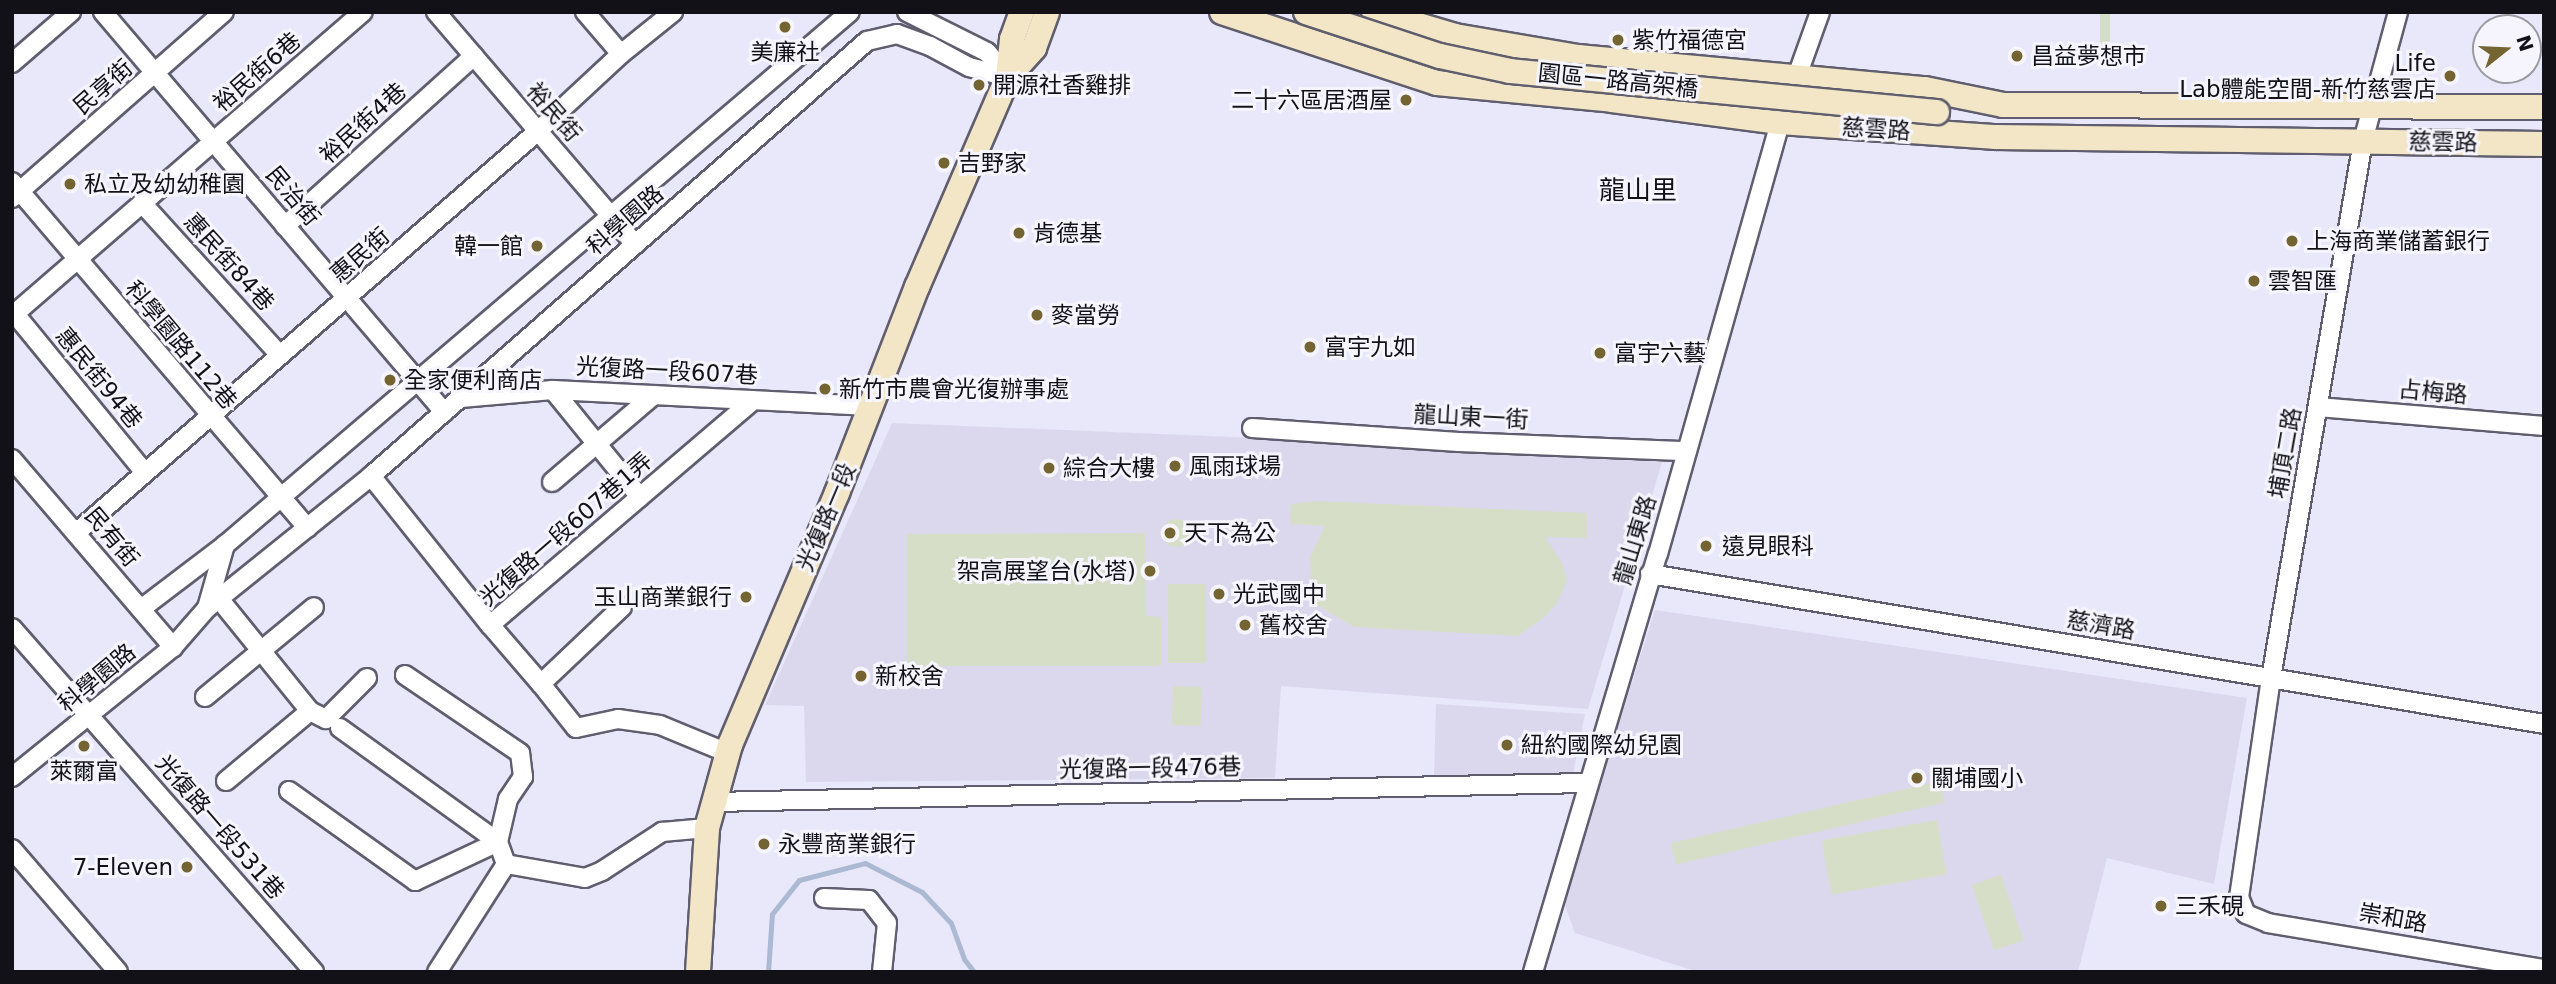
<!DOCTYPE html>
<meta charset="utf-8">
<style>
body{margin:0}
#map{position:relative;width:2556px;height:984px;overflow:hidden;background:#e9e7fa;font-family:"DejaVu Sans","Noto Sans TC",sans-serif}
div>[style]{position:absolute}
.education>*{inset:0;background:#dbd8ee}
.green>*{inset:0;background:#d6dec7;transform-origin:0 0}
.round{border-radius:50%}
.stream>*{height:5px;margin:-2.5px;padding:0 2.5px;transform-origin:2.5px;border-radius:2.5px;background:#abb9d3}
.roads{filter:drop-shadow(2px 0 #605e6e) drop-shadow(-2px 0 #605e6e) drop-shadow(0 2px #605e6e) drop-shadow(0 -2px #605e6e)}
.street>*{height:18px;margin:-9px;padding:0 9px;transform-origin:9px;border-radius:9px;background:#fff}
.secondary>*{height:24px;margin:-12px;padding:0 12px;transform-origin:12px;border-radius:12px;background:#f2e6c6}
.bridges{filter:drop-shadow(2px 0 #605e6e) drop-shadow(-2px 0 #605e6e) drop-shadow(0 2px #605e6e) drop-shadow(0 -2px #605e6e)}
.secondary-bridge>*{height:24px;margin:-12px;padding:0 12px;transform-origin:12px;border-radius:12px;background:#f2e6c6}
.dots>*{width:19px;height:19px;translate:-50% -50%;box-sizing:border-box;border:4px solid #f6f5fd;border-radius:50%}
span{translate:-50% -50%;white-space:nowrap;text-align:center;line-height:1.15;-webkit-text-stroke:6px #f6f5fd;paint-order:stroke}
.poi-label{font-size:23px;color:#111117}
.left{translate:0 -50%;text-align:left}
.right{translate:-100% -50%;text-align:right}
.street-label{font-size:23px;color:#111117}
.quarter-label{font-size:26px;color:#111117}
.frame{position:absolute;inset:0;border:14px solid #111117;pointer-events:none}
.north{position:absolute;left:2472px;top:14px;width:70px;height:70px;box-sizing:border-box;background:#f6f5fd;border:2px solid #9a9aa1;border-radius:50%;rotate:72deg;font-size:19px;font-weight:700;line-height:28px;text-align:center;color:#111117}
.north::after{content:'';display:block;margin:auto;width:24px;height:32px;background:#736432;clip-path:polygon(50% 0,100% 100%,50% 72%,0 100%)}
</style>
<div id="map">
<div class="education">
<i style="clip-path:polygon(892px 423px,1256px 438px,1662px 462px,1588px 709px,1281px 686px,1275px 778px,806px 782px,804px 706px,765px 705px)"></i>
<i style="clip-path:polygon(1655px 610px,2247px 698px,2214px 884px,2107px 858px,2078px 972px,1698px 972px,1575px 933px,1563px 900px)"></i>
<i style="clip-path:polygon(1436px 704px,1585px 714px,1572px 778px,1434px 776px)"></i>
</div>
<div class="green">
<i style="left:2100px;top:12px;width:10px;height:45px"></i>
<i style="clip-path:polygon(1318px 501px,1587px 513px,1587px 538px,1545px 537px,1562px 563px,1567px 581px,1557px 603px,1542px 619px,1518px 636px,1354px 627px,1317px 605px,1311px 589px,1310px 557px,1325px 526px,1290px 524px,1291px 504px)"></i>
<i class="round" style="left:1162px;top:519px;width:28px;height:28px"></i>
<i style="clip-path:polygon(1145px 533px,1146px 616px,1161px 617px,1161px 666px,907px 666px,907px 534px)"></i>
<i style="left:1168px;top:584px;width:38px;height:79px"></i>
<i style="left:1173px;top:686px;width:29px;height:39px;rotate:2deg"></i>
<i style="left:1940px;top:781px;width:22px;height:276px;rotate:77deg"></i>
<i style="left:1937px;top:820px;width:55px;height:117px;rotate:80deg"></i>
<i style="left:2001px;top:875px;width:69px;height:31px;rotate:71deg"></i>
</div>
<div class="stream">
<i style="left:768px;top:972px;width:58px;rotate:-86.1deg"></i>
<i style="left:772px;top:914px;width:43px;rotate:-51.5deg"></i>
<i style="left:799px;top:880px;width:68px;rotate:-14.4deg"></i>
<i style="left:865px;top:863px;width:64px;rotate:27deg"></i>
<i style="left:922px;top:892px;width:42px;rotate:46.9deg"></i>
<i style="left:951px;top:923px;width:38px;rotate:70deg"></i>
<i style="left:964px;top:959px;width:16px;rotate:52deg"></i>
</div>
<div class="roads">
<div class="street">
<i style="left:103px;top:12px;width:526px;rotate:49.55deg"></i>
<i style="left:436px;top:12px;width:306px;rotate:49.4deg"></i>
<i style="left:585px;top:12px;width:55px;rotate:49.4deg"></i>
<i style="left:907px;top:12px;width:89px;rotate:26.6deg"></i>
<i style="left:987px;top:52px;width:33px;rotate:50deg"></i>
<i style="left:2398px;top:12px;width:134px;rotate:105.2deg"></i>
<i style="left:2363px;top:141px;width:545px;rotate:99.72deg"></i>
<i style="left:2271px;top:678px;width:221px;rotate:98.3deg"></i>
<i style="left:2239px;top:897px;width:18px;rotate:68deg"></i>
<i style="left:2246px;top:914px;width:24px;rotate:22deg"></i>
<i style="left:2268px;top:923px;width:280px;rotate:9.5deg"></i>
<i style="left:12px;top:63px;width:78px;rotate:-40.8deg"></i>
<i style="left:1796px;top:79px;width:71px;rotate:-70.3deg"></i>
<i style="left:12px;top:182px;width:455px;rotate:49.5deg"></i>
<i style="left:12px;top:198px;width:282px;rotate:-41.3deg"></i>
<i style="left:142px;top:203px;width:204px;rotate:47.8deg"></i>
<i style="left:285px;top:226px;width:254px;rotate:-42deg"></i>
<i style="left:15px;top:314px;width:205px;rotate:50.7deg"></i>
<i style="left:12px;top:316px;width:464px;rotate:-40.9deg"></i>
<i style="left:553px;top:390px;width:138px;rotate:50.9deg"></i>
<i style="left:461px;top:398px;width:92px;rotate:-5deg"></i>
<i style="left:553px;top:390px;width:318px;rotate:2.9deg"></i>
<i style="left:2318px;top:407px;width:227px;rotate:4.8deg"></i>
<i style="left:1252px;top:428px;width:207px;rotate:3.9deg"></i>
<i style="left:1459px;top:442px;width:228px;rotate:2.3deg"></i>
<i style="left:12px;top:459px;width:248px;rotate:49.4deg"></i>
<i style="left:371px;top:476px;width:191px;rotate:51.4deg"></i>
<i style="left:552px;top:482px;width:134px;rotate:-40.5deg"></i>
<i style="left:77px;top:532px;width:611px;rotate:-41.02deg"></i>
<i style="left:538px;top:131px;width:113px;rotate:-42.9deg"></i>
<i style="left:621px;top:54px;width:67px;rotate:-38.9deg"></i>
<i style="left:1650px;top:574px;width:906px;rotate:9.52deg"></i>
<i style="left:220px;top:600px;width:143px;rotate:51deg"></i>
<i style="left:310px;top:711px;width:18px;rotate:27deg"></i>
<i style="left:326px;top:719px;width:58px;rotate:-45deg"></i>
<i style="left:622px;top:607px;width:112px;rotate:136.5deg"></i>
<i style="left:541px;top:684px;width:78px;rotate:-130.8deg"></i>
<i style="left:490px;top:625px;width:346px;rotate:-40.5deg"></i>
<i style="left:207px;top:608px;width:66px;rotate:-74.1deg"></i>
<i style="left:225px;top:545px;width:821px;rotate:-40.46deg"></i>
<i style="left:141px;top:609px;width:106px;rotate:-37.3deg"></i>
<i style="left:12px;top:628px;width:458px;rotate:48.7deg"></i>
<i style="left:541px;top:684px;width:56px;rotate:51.5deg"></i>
<i style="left:576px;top:728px;width:43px;rotate:-12.1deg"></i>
<i style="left:618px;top:719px;width:42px;rotate:8.1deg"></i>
<i style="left:660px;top:725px;width:74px;rotate:22.4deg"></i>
<i style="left:205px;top:697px;width:141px;rotate:-39.5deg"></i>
<i style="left:340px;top:728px;width:195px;rotate:35.8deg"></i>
<i style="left:498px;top:842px;width:23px;rotate:70deg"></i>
<i style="left:12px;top:777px;width:207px;rotate:-38.9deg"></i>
<i style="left:173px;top:647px;width:52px;rotate:-48.9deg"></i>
<i style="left:207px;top:608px;width:211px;rotate:-38.8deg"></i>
<i style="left:371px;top:476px;width:660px;rotate:-41.25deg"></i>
<i style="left:867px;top:41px;width:31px;rotate:-13deg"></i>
<i style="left:897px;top:34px;width:35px;rotate:20deg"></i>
<i style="left:930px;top:46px;width:44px;rotate:28.3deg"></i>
<i style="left:969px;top:67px;width:40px;rotate:14.4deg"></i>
<i style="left:226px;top:781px;width:109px;rotate:-39.8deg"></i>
<i style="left:289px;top:791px;width:155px;rotate:35.5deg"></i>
<i style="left:415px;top:881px;width:92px;rotate:-25.2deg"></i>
<i style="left:498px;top:842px;width:44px;rotate:-76.9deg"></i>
<i style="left:508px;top:799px;width:27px;rotate:-56deg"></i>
<i style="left:523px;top:777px;width:24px;rotate:-97deg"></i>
<i style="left:520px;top:753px;width:139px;rotate:-145.9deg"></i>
<i style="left:714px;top:802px;width:873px;rotate:-1.25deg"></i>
<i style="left:12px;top:849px;width:162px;rotate:49.2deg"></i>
<i style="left:506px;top:864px;width:80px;rotate:10deg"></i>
<i style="left:585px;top:878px;width:18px;rotate:-22deg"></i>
<i style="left:602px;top:871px;width:72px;rotate:-33deg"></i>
<i style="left:662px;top:832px;width:45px;rotate:-5.1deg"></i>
<i style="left:824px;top:898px;width:45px;rotate:2.5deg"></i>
<i style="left:869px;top:900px;width:29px;rotate:52deg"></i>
<i style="left:887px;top:923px;width:49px;rotate:95.8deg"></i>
<i style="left:437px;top:972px;width:128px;rotate:-57.4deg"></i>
<i style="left:1533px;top:972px;width:436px;rotate:-73.4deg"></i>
<i style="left:1658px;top:554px;width:449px;rotate:-74.2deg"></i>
</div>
<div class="secondary">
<i style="left:1222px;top:12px;width:226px;rotate:18.3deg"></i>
<i style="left:1437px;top:83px;width:176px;rotate:5.5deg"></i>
<i style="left:1612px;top:100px;width:169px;rotate:7.5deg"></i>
<i style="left:1780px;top:122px;width:217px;rotate:4deg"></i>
<i style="left:1996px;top:137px;width:548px;rotate:0.73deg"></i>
<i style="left:1374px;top:12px;width:84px;rotate:16.5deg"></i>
<i style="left:1455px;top:36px;width:125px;rotate:9.7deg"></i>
<i style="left:1578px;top:57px;width:348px;rotate:5.3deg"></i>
<i style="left:1925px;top:89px;width:80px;rotate:11.6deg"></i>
<i style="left:2003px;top:105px;width:541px;rotate:0.21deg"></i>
<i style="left:1008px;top:77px;width:39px;rotate:-48deg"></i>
<i style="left:1034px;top:48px;width:38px;rotate:-70deg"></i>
<i style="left:698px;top:972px;width:144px;rotate:-86.4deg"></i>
<i style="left:707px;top:828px;width:86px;rotate:-74.5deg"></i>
<i style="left:730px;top:745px;width:274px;rotate:-67deg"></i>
<i style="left:837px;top:493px;width:221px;rotate:-68.8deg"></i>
<i style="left:917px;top:287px;width:229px;rotate:-66.6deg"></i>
<i style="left:1008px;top:77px;width:38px;rotate:-84deg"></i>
<i style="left:1012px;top:39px;width:29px;rotate:-70deg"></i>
</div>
</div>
<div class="bridges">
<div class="secondary-bridge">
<i style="left:1306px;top:12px;width:141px;rotate:18.2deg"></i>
<i style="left:1440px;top:56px;width:72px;rotate:12.1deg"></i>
<i style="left:1510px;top:71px;width:429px;rotate:5.5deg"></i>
</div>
</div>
<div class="dots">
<i style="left:785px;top:27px;background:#736432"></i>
<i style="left:1618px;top:40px;background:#736432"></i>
<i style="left:2017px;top:56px;background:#736432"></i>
<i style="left:2450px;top:76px;background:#736432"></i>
<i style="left:979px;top:85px;background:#736432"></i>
<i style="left:1406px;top:100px;background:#736432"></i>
<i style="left:944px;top:163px;background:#736432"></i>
<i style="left:70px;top:184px;background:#736432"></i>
<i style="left:1019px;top:233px;background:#736432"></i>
<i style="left:2292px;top:241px;background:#736432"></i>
<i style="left:537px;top:246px;background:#736432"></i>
<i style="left:2254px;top:281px;background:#736432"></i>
<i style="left:1037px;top:315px;background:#736432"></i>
<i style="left:1310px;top:347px;background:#736432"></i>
<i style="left:1600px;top:353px;background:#736432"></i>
<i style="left:390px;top:380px;background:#736432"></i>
<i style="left:825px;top:389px;background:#736432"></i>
<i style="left:1175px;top:466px;background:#736432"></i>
<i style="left:1049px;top:468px;background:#736432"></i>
<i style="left:1170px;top:533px;background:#736432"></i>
<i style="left:1706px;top:546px;background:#736432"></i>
<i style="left:1150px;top:571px;background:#736432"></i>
<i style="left:1219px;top:594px;background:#736432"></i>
<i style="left:746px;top:597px;background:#736432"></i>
<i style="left:1245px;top:625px;background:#736432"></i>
<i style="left:861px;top:676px;background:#736432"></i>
<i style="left:1507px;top:745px;background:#736432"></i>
<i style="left:84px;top:746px;background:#736432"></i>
<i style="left:1917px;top:778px;background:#736432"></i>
<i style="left:764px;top:844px;background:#736432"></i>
<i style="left:187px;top:867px;background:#736432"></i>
<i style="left:2161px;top:906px;background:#736432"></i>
</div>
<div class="poi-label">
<span class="left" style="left:1632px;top:40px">紫竹福德宮</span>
<span style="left:785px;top:52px">美廉社</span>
<span class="left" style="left:2031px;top:56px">昌益夢想市</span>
<span class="right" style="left:2436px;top:76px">Life<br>Lab體能空間-新竹慈雲店</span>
<span class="left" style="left:993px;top:85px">開源社香雞排</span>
<span class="right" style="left:1392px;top:100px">二十六區居酒屋</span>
<span class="left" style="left:958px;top:163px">吉野家</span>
<span class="left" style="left:84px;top:184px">私立及幼幼稚園</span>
<span class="left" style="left:1033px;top:233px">肯德基</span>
<span class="left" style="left:2306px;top:241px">上海商業儲蓄銀行</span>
<span class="right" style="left:523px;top:246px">韓一館</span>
<span class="left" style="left:2268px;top:281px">雲智匯</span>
<span class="left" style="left:1051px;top:315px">麥當勞</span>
<span class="left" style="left:1324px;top:347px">富宇九如</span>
<span class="left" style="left:1614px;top:353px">富宇六藝</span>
<span class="left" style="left:404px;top:380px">全家便利商店</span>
<span class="left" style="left:839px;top:389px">新竹市農會光復辦事處</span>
<span class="left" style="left:1189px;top:466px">風雨球場</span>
<span class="left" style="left:1063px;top:468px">綜合大樓</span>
<span class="left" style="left:1184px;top:533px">天下為公</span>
<span class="left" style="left:1722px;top:546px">遠見眼科</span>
<span class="right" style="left:1136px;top:571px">架高展望台(水塔)</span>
<span class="left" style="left:1233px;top:594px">光武國中</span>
<span class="right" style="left:732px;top:597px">玉山商業銀行</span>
<span class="left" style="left:1259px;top:625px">舊校舍</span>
<span class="left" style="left:875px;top:676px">新校舍</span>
<span class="left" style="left:1521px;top:745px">紐約國際幼兒園</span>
<span style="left:84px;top:771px">萊爾富</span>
<span class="left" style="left:1931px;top:778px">關埔國小</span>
<span class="left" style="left:778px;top:844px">永豐商業銀行</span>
<span class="right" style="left:173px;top:867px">7-Eleven</span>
<span class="left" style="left:2175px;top:906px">三禾硯</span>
</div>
<div class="street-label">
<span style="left:257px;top:72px;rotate:-41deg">裕民街6巷</span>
<span style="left:1618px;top:81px;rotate:6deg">園區一路高架橋</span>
<span style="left:103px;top:87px;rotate:-41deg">民享街</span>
<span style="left:554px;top:112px;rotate:49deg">裕民街</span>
<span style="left:363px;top:123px;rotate:-42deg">裕民街4巷</span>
<span style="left:1876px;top:129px;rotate:4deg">慈雲路</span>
<span style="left:2443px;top:142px;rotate:1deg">慈雲路</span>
<span style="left:293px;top:196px;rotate:50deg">民治街</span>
<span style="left:625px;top:220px;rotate:-41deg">科學園路</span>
<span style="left:360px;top:255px;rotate:-41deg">惠民街</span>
<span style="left:229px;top:262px;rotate:48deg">惠民街84巷</span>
<span style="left:181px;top:345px;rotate:50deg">科學園路112巷</span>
<span style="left:667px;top:371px;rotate:3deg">光復路一段607巷</span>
<span style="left:99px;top:378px;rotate:51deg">惠民街94巷</span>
<span style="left:2433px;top:392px;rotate:5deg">占梅路</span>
<span style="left:1471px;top:417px;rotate:3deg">龍山東一街</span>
<span style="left:2285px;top:453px;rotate:-80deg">埔頂二路</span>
<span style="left:826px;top:517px;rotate:-67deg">光復路一段</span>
<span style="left:566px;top:529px;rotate:-41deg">光復路一段607巷1弄</span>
<span style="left:112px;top:537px;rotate:50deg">民有街</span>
<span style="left:1635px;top:540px;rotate:-73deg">龍山東路</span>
<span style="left:2101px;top:625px;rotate:10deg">慈濟路</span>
<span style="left:97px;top:678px;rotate:-40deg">科學園路</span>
<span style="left:1150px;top:768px;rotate:-1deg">光復路一段476巷</span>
<span style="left:220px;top:827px;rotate:49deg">光復路一段531巷</span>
<span style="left:2393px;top:918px;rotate:10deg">崇和路</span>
</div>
<div class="quarter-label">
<span style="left:1638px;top:191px">龍山里</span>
</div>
<div class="frame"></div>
<div class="north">N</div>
</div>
